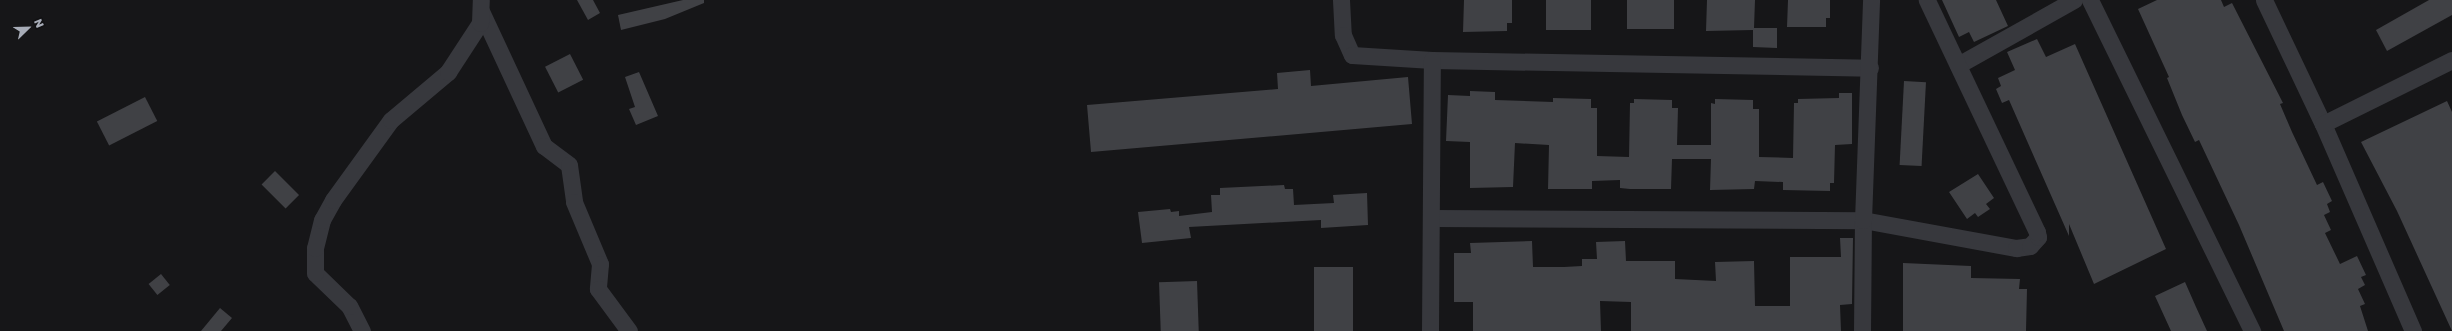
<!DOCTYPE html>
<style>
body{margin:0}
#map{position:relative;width:2452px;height:331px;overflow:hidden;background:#161618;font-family:"Golos Text",sans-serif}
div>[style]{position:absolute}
.building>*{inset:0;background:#404145;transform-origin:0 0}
.minor>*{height:17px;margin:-8.5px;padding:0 8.5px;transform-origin:8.5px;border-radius:8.5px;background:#37383d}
span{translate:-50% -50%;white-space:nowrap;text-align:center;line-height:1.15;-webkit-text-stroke:4px #111113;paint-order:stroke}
.north{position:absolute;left:8px;top:8px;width:40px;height:40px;-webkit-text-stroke:3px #111113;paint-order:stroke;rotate:67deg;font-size:11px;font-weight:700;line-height:16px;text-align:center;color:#a8adb8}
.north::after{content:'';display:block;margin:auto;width:14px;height:18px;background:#a8adb8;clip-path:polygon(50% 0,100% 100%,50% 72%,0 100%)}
</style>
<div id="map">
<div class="building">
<i style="clip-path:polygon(577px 0,593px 0,600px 13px,588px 20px)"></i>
<i style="clip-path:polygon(683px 0,704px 0,704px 3px,665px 19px,621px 30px,618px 15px)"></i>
<i style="clip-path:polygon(1464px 0,1512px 0,1512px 23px,1507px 23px,1507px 31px,1463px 32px)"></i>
<i style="left:1546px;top:0;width:45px;height:30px"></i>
<i style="left:1627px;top:0;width:47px;height:29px"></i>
<i style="clip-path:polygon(1707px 0,1755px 0,1754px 28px,1777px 28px,1777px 48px,1753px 47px,1753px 30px,1706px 31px)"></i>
<i style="clip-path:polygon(1788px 0,1830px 0,1830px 18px,1826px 18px,1826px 27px,1787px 27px)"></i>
<i style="clip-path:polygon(1942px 0,1996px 0,2008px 26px,1974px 42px,1969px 32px,1959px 37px)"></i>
<i style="clip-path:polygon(2157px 0,2221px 0,2224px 7px,2232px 3px,2283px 103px,2280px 104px,2292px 132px,2317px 185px,2323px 182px,2332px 201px,2327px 204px,2330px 212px,2324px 215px,2331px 230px,2325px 233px,2340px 264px,2357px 256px,2366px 275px,2361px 277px,2365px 285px,2358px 289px,2365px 304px,2360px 306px,2368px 331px,2284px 331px,2239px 225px,2199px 140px,2195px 142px,2182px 115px,2167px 78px,2169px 77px,2138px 9px)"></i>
<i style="clip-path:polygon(2429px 0,2452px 0,2452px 15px,2387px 51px,2376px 30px)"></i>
<i style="clip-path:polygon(2037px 39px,2046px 57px,2075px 44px,2166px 249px,2094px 284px,2069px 224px,2069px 236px,2009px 100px,2002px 103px,1996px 89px,2001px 86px,1998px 78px,2015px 70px,2007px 52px)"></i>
<i style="left:570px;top:54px;width:29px;height:28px;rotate:63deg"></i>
<i style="clip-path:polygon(1310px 70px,1311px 86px,1408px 77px,1412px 124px,1091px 152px,1087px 105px,1278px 89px,1277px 73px)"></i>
<i style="clip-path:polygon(639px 72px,658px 116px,636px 125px,629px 109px,635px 107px,625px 77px)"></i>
<i style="left:1904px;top:81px;width:22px;height:84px;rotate:3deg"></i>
<i style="clip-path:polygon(1470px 91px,1495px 92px,1495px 100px,1553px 102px,1553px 98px,1591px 99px,1591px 108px,1597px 108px,1597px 156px,1629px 157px,1630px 103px,1634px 103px,1634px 99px,1672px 100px,1672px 108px,1678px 108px,1677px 145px,1711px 145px,1711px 103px,1715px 104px,1715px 99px,1753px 100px,1753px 109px,1759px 109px,1759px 157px,1793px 158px,1794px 103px,1798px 103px,1798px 99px,1839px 98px,1839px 93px,1852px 93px,1852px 144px,1835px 145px,1834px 183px,1830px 183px,1830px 191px,1783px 190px,1783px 182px,1755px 181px,1754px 189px,1710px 190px,1711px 159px,1672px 159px,1671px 189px,1630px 189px,1620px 188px,1620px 180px,1592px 181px,1592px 189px,1548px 189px,1549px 145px,1515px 143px,1513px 187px,1470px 188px,1470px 142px,1446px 141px,1448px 95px,1470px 96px)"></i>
<i style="left:145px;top:97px;width:27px;height:54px;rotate:63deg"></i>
<i style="clip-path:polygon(2447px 101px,2452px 112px,2452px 331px,2397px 211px,2361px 142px)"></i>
<i style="left:275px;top:171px;width:34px;height:19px;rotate:45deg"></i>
<i style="clip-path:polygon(1978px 174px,1994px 198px,1986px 204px,1990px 209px,1978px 217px,1975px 213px,1967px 219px,1949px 192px)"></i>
<i style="clip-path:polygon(1284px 185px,1285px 189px,1293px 189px,1294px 205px,1334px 203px,1333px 195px,1367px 193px,1368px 225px,1321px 228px,1321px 220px,1189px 227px,1191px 238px,1142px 243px,1138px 212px,1170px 209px,1171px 212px,1179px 211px,1179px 216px,1212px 212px,1211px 195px,1220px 195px,1220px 188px)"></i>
<i style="clip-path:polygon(1840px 238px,1853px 238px,1852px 304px,1840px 305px,1841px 331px,1631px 331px,1631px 302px,1600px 301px,1601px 331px,1473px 331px,1473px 302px,1454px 302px,1454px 253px,1471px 253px,1470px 243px,1532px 241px,1533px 267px,1564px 267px,1582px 266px,1582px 259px,1597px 259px,1596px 242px,1625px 241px,1626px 261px,1675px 261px,1675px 279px,1716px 281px,1715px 262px,1754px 261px,1755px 306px,1790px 306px,1790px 257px,1841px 257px)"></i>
<i style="clip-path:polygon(1903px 263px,1971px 266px,1971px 278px,2020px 279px,2019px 289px,2027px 289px,2026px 331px,1903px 331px)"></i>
<i style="left:1314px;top:267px;width:39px;height:64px"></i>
<i style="left:161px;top:274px;width:14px;height:16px;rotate:51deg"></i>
<i style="left:1197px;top:281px;width:50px;height:38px;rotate:88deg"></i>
<i style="clip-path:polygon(2185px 282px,2196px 307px,2207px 331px,2171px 331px,2155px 296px)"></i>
<i style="clip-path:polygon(220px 308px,232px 318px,221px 331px,201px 331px)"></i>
</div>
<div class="minor">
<i style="left:1341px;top:0;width:35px;rotate:87deg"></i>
<i style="left:1343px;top:35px;width:22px;rotate:66deg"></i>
<i style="left:1352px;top:55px;width:80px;rotate:3.6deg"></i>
<i style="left:1432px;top:60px;width:438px;rotate:1deg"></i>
<i style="left:2090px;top:0;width:369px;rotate:63.9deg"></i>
<i style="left:2264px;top:0;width:137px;rotate:64.6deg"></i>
<i style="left:2323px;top:124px;width:226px;rotate:66.5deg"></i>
<i style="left:481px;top:11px;width:149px;rotate:65deg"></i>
<i style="left:544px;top:146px;width:31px;rotate:37deg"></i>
<i style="left:569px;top:165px;width:37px;rotate:82deg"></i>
<i style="left:574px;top:202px;width:67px;rotate:67.2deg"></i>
<i style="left:600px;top:264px;width:25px;rotate:95deg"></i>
<i style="left:598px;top:289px;width:52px;rotate:53.6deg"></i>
<i style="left:1958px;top:65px;width:133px;rotate:-29.3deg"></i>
<i style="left:2323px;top:124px;width:144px;rotate:-26.4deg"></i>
<i style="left:1432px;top:218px;width:431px;rotate:0.3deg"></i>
<i style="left:1863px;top:220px;width:156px;rotate:10.4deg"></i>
<i style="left:2016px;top:248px;width:14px;rotate:-8deg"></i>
<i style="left:2030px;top:246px;width:12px;rotate:-48deg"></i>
<i style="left:2038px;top:237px;width:5px;rotate:-101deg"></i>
<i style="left:2037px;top:232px;width:257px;rotate:-115.4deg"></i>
<i style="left:362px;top:331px;width:28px;rotate:-117deg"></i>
<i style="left:349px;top:306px;width:47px;rotate:-135.9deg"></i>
<i style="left:315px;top:273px;width:25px;rotate:-90deg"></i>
<i style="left:315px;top:248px;width:29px;rotate:-76deg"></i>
<i style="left:322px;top:220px;width:23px;rotate:-61deg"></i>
<i style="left:333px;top:200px;width:99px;rotate:-54.1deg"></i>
<i style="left:391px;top:120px;width:75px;rotate:-40.1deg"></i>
<i style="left:448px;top:72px;width:59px;rotate:-56.9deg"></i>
<i style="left:480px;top:23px;width:23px;rotate:-88deg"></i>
<i style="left:1430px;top:331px;width:271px;rotate:-89.6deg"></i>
<i style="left:1862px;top:331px;width:111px;rotate:-89.5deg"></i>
<i style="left:1863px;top:220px;width:220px;rotate:-87.9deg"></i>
</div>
<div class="north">N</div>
</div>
